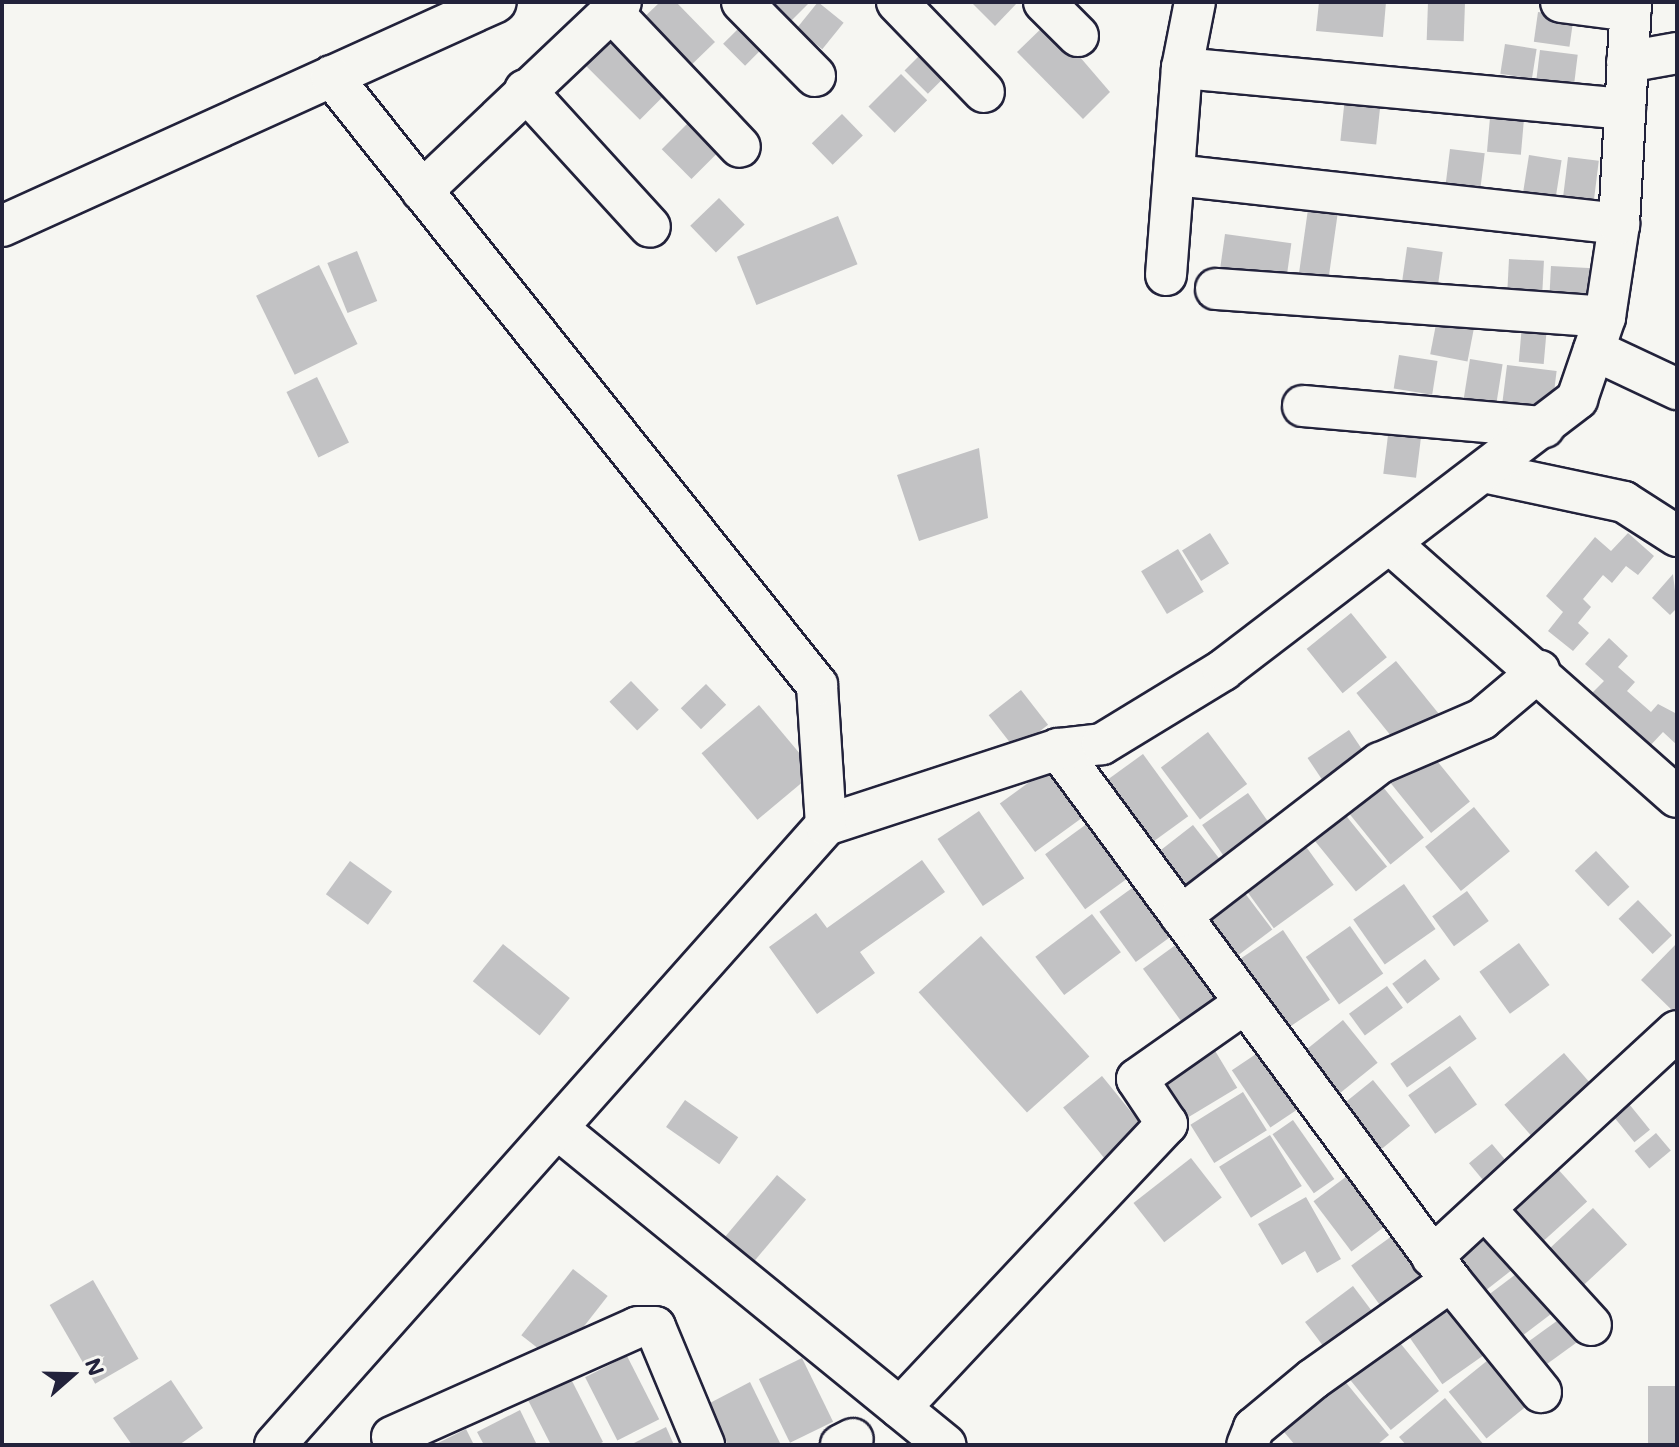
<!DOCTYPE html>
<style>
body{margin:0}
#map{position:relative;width:1679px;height:1447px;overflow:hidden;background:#f6f6f2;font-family:Mali,sans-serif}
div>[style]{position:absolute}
.building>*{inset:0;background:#c2c2c4;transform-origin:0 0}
.roads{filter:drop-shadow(2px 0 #22223b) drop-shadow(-2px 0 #22223b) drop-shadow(0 2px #22223b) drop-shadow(0 -2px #22223b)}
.minor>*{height:40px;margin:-20px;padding:0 20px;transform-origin:20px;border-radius:20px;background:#f6f6f2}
span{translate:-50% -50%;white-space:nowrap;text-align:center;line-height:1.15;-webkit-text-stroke:6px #f6f6f2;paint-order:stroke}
.frame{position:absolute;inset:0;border:4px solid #22223b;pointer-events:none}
.north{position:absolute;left:32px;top:1335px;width:80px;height:80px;-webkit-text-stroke:6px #f6f6f2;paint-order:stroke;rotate:70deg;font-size:22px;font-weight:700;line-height:32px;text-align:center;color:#22223b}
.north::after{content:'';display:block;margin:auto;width:28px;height:36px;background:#22223b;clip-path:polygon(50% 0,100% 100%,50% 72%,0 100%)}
</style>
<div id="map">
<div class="building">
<i style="clip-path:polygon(660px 2px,676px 2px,715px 42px,683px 73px,636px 25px)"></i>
<i style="clip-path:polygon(766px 2px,810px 2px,788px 24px)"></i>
<i style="left:818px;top:2px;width:33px;height:34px;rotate:39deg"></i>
<i style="clip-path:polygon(971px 2px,1018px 2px,995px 26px)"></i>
<i style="clip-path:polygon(1319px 2px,1386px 2px,1383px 37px,1316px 31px)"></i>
<i style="left:1428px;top:2px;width:37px;height:38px;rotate:2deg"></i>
<i style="left:1538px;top:12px;width:36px;height:30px;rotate:8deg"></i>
<i style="left:750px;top:17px;width:31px;height:38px;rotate:45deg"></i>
<i style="clip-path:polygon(1049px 21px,1110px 92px,1083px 119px,1017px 52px)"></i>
<i style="left:613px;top:32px;width:81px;height:43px;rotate:45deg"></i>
<i style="left:1505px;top:44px;width:32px;height:30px;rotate:9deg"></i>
<i style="left:930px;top:45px;width:33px;height:36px;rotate:45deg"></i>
<i style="left:1540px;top:50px;width:38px;height:32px;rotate:7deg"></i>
<i style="left:901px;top:74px;width:37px;height:46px;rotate:45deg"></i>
<i style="left:1345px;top:97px;width:36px;height:44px;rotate:6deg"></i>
<i style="left:1491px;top:106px;width:34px;height:46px;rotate:5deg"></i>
<i style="left:842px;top:114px;width:30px;height:42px;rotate:46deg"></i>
<i style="left:695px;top:116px;width:42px;height:47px;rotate:45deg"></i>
<i style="left:1450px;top:149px;width:35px;height:37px;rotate:7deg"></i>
<i style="left:1529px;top:155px;width:33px;height:39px;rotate:9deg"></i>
<i style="left:1568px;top:157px;width:31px;height:44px;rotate:7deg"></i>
<i style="left:719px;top:198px;width:37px;height:40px;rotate:46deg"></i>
<i style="left:1309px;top:202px;width:30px;height:81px;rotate:8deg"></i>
<i style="left:838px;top:216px;width:52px;height:109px;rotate:68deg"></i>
<i style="left:1225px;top:234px;width:67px;height:43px;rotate:8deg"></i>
<i style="left:1407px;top:247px;width:36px;height:40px;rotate:8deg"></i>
<i style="left:357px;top:251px;width:54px;height:32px;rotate:68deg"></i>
<i style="left:1509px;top:259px;width:35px;height:39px;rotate:3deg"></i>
<i style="left:319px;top:265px;width:88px;height:70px;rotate:64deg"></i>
<i style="left:1551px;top:266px;width:42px;height:40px;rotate:3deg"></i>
<i style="left:1438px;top:314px;width:38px;height:41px;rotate:11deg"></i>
<i style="left:1522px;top:325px;width:25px;height:37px;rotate:5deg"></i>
<i style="left:1399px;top:355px;width:39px;height:34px;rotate:9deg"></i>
<i style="left:1470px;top:359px;width:33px;height:40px;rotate:9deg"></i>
<i style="left:1507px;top:365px;width:50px;height:43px;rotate:7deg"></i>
<i style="left:317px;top:377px;width:73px;height:34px;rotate:64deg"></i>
<i style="left:1389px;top:427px;width:33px;height:47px;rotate:7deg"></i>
<i style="clip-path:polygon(979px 448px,988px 518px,919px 541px,897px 475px)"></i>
<i style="left:1210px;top:533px;width:36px;height:33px;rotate:58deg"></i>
<i style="clip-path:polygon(1628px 533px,1654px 556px,1638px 575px,1626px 566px,1612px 583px,1603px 575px,1583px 599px,1591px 607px,1578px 623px,1589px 633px,1573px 651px,1548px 631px,1563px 612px,1546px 596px,1595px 537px,1611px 551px)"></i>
<i style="left:1178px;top:549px;width:50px;height:43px;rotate:59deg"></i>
<i style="clip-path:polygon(1673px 574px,1677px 608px,1670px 615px,1652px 598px)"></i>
<i style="left:1351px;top:613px;width:57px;height:57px;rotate:51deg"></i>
<i style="clip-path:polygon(1609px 638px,1628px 656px,1618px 667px,1635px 682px,1627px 691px,1651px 712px,1658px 704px,1677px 714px,1677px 745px,1663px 732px,1646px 750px,1589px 696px,1604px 681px,1585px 664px)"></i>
<i style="left:1396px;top:661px;width:69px;height:51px;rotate:51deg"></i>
<i style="left:631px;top:681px;width:40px;height:30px;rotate:46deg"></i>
<i style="left:706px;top:684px;width:29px;height:35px;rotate:46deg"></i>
<i style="left:1021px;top:690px;width:44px;height:41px;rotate:52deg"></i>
<i style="left:759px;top:705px;width:87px;height:75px;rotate:50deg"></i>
<i style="left:1349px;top:730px;width:37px;height:50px;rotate:56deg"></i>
<i style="left:1208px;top:732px;width:65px;height:59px;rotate:53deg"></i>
<i style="left:1429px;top:751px;width:65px;height:50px;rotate:51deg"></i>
<i style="left:1143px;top:754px;width:77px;height:55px;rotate:54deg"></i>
<i style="left:1050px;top:767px;width:60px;height:62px;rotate:54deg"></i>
<i style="left:1383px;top:787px;width:65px;height:43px;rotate:51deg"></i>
<i style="left:1248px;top:793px;width:55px;height:56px;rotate:55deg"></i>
<i style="left:1474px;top:807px;width:57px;height:63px;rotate:51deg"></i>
<i style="left:979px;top:811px;width:81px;height:50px;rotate:56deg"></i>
<i style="left:1343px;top:812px;width:70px;height:40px;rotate:51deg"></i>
<i style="left:1088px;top:823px;width:68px;height:53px;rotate:54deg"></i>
<i style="left:1193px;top:825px;width:60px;height:59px;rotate:52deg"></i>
<i style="left:1299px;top:837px;width:59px;height:74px;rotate:54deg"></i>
<i style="left:1596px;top:851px;width:49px;height:29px;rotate:47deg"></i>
<i style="clip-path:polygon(922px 860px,945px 892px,860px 952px,875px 973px,817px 1014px,769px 947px,816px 913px,827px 928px)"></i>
<i style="left:350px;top:861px;width:52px;height:41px;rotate:36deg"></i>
<i style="left:1235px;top:880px;width:62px;height:54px;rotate:53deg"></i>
<i style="left:1139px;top:883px;width:62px;height:49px;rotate:54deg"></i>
<i style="left:1404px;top:884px;width:55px;height:62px;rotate:55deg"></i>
<i style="left:1467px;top:891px;width:37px;height:43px;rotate:54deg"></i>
<i style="left:1638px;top:900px;width:49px;height:27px;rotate:46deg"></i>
<i style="left:1092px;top:914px;width:48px;height:71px;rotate:53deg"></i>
<i style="left:1350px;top:926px;width:58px;height:54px;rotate:55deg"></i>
<i style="left:1283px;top:930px;width:84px;height:64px;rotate:56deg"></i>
<i style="left:981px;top:936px;width:162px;height:84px;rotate:48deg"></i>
<i style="left:1181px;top:941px;width:69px;height:47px;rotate:54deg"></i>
<i style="left:1519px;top:943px;width:52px;height:49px;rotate:54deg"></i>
<i style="clip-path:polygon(1677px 943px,1677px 1015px,1641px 980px)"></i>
<i style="left:503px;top:944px;width:86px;height:48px;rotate:39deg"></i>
<i style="left:1425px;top:959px;width:25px;height:41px;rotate:53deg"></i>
<i style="left:1387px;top:986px;width:27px;height:47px;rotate:54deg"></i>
<i style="left:1460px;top:1015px;width:29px;height:85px;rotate:55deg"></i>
<i style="left:1343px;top:1020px;width:55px;height:55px;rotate:51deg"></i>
<i style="left:1211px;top:1044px;width:51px;height:61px;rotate:59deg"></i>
<i style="left:1265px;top:1048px;width:69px;height:40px;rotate:56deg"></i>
<i style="left:1564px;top:1053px;width:58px;height:79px;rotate:49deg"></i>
<i style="left:1450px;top:1066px;width:47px;height:51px;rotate:55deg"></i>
<i style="left:1102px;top:1076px;width:68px;height:50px;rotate:51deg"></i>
<i style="left:1373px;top:1080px;width:59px;height:51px;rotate:51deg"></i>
<i style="left:1243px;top:1092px;width:45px;height:62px;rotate:58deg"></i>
<i style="left:1621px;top:1094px;width:46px;height:20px;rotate:51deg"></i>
<i style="left:685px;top:1100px;width:65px;height:33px;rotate:35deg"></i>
<i style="left:1293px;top:1120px;width:72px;height:25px;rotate:55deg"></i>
<i style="left:1656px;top:1133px;width:23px;height:28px;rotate:50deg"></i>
<i style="left:1270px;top:1135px;width:60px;height:60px;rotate:58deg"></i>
<i style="left:1492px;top:1144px;width:25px;height:30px;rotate:50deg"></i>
<i style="left:1547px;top:1157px;width:60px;height:70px;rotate:48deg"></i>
<i style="left:1191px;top:1158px;width:50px;height:73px;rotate:52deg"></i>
<i style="left:1359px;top:1167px;width:63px;height:57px;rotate:53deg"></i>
<i style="left:777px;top:1175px;width:38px;height:81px;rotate:40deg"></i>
<i style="clip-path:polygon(1306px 1197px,1341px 1259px,1317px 1273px,1305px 1251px,1282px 1265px,1258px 1224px)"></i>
<i style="left:1593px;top:1208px;width:50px;height:66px;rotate:47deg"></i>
<i style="left:1489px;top:1218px;width:55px;height:53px;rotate:52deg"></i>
<i style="left:1403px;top:1228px;width:63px;height:64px;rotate:54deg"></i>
<i style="left:1532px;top:1262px;width:53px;height:58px;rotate:53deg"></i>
<i style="left:573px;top:1269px;width:44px;height:84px;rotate:38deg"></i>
<i style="left:93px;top:1280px;width:91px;height:50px;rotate:60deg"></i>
<i style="left:1353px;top:1286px;width:41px;height:60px;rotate:53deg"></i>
<i style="left:1446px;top:1290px;width:75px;height:57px;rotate:55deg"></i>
<i style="left:1572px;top:1310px;width:29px;height:58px;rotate:54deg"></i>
<i style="left:1388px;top:1328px;width:81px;height:62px;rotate:51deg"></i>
<i style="left:627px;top:1356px;width:71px;height:47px;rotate:63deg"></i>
<i style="left:1493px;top:1356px;width:60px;height:57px;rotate:51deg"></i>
<i style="left:802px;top:1358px;width:71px;height:48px;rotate:64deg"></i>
<i style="clip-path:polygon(1334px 1368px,1389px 1435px,1377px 1445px,1295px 1445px,1273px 1419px)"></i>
<i style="clip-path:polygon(571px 1379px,603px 1442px,597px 1445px,551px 1445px,528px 1400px)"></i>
<i style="clip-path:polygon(171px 1380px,203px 1428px,179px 1445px,132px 1445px,113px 1418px)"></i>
<i style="clip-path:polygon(750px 1382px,781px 1445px,728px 1445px,708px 1404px)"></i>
<i style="left:1648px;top:1386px;width:29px;height:59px"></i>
<i style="clip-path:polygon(1445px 1398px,1484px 1445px,1406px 1445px,1399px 1437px)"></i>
<i style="clip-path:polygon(520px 1410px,537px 1445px,484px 1445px,477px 1432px)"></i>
<i style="clip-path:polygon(666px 1427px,674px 1445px,630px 1445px)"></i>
<i style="clip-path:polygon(466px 1429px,474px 1445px,434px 1445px)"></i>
</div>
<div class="roads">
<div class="minor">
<i style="left:742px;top:2px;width:104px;rotate:45.4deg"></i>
<i style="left:897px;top:2px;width:125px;rotate:46deg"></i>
<i style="left:1044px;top:2px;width:48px;rotate:45deg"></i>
<i style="left:1561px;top:2px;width:70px;rotate:7.4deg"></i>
<i style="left:611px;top:11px;width:187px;rotate:46.5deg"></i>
<i style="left:1627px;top:62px;width:51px;rotate:-10.2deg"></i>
<i style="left:1182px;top:68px;width:445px;rotate:5.3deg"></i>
<i style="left:525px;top:90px;width:185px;rotate:47.6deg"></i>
<i style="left:1176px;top:175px;width:446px;rotate:6.3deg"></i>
<i style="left:422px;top:191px;width:274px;rotate:-43.5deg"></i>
<i style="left:2px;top:226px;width:542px;rotate:-24.39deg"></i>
<i style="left:1166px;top:275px;width:208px;rotate:-85.6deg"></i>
<i style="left:1182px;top:68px;width:67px;rotate:-78.9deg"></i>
<i style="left:1216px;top:289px;width:390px;rotate:4.1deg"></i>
<i style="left:1594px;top:350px;width:92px;rotate:25.2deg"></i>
<i style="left:1303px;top:406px;width:242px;rotate:5deg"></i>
<i style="left:1488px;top:473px;width:139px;rotate:12deg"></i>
<i style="left:1624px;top:502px;width:63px;rotate:32.7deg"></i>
<i style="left:1392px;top:545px;width:380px;rotate:41.5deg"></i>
<i style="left:1058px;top:749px;width:661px;rotate:53.55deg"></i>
<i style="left:1451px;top:1281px;width:169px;rotate:144.6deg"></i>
<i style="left:1313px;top:1379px;width:77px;rotate:140.3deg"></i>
<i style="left:1254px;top:1428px;width:18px;rotate:112deg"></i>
<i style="left:826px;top:825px;width:244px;rotate:-18.1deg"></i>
<i style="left:1058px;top:749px;width:44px;rotate:-6.5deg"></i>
<i style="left:1102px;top:744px;width:142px;rotate:-31.4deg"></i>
<i style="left:1223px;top:670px;width:446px;rotate:-37.4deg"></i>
<i style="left:1577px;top:399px;width:87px;rotate:-71.1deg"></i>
<i style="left:1605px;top:317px;width:94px;rotate:-81.4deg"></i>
<i style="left:1619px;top:224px;width:222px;rotate:-86.9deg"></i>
<i style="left:1181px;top:916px;width:251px;rotate:-37.6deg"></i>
<i style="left:1380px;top:763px;width:111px;rotate:-23.3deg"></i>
<i style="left:1482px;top:719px;width:75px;rotate:-40.1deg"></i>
<i style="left:558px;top:1129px;width:500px;rotate:39.2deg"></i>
<i style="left:1485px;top:1209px;width:157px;rotate:47.6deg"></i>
<i style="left:1432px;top:1257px;width:333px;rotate:-42.7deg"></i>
<i style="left:1451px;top:1281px;width:143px;rotate:51deg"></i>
<i style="left:900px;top:1408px;width:390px;rotate:-46.8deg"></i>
<i style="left:1167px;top:1124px;width:54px;rotate:-123.7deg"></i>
<i style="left:1137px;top:1079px;width:132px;rotate:-35.1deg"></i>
<i style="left:392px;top:1437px;width:269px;rotate:-24.1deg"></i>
<i style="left:638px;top:1327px;width:17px"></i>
<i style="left:655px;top:1327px;width:128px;rotate:67.4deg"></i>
<i style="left:275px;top:1445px;width:829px;rotate:-48.37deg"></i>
<i style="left:826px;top:825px;width:140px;rotate:-93.7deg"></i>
<i style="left:817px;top:685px;width:779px;rotate:-128.59deg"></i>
<i style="left:841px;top:1445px;width:13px;rotate:-27deg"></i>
</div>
</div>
<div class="frame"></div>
<div class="north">N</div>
</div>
